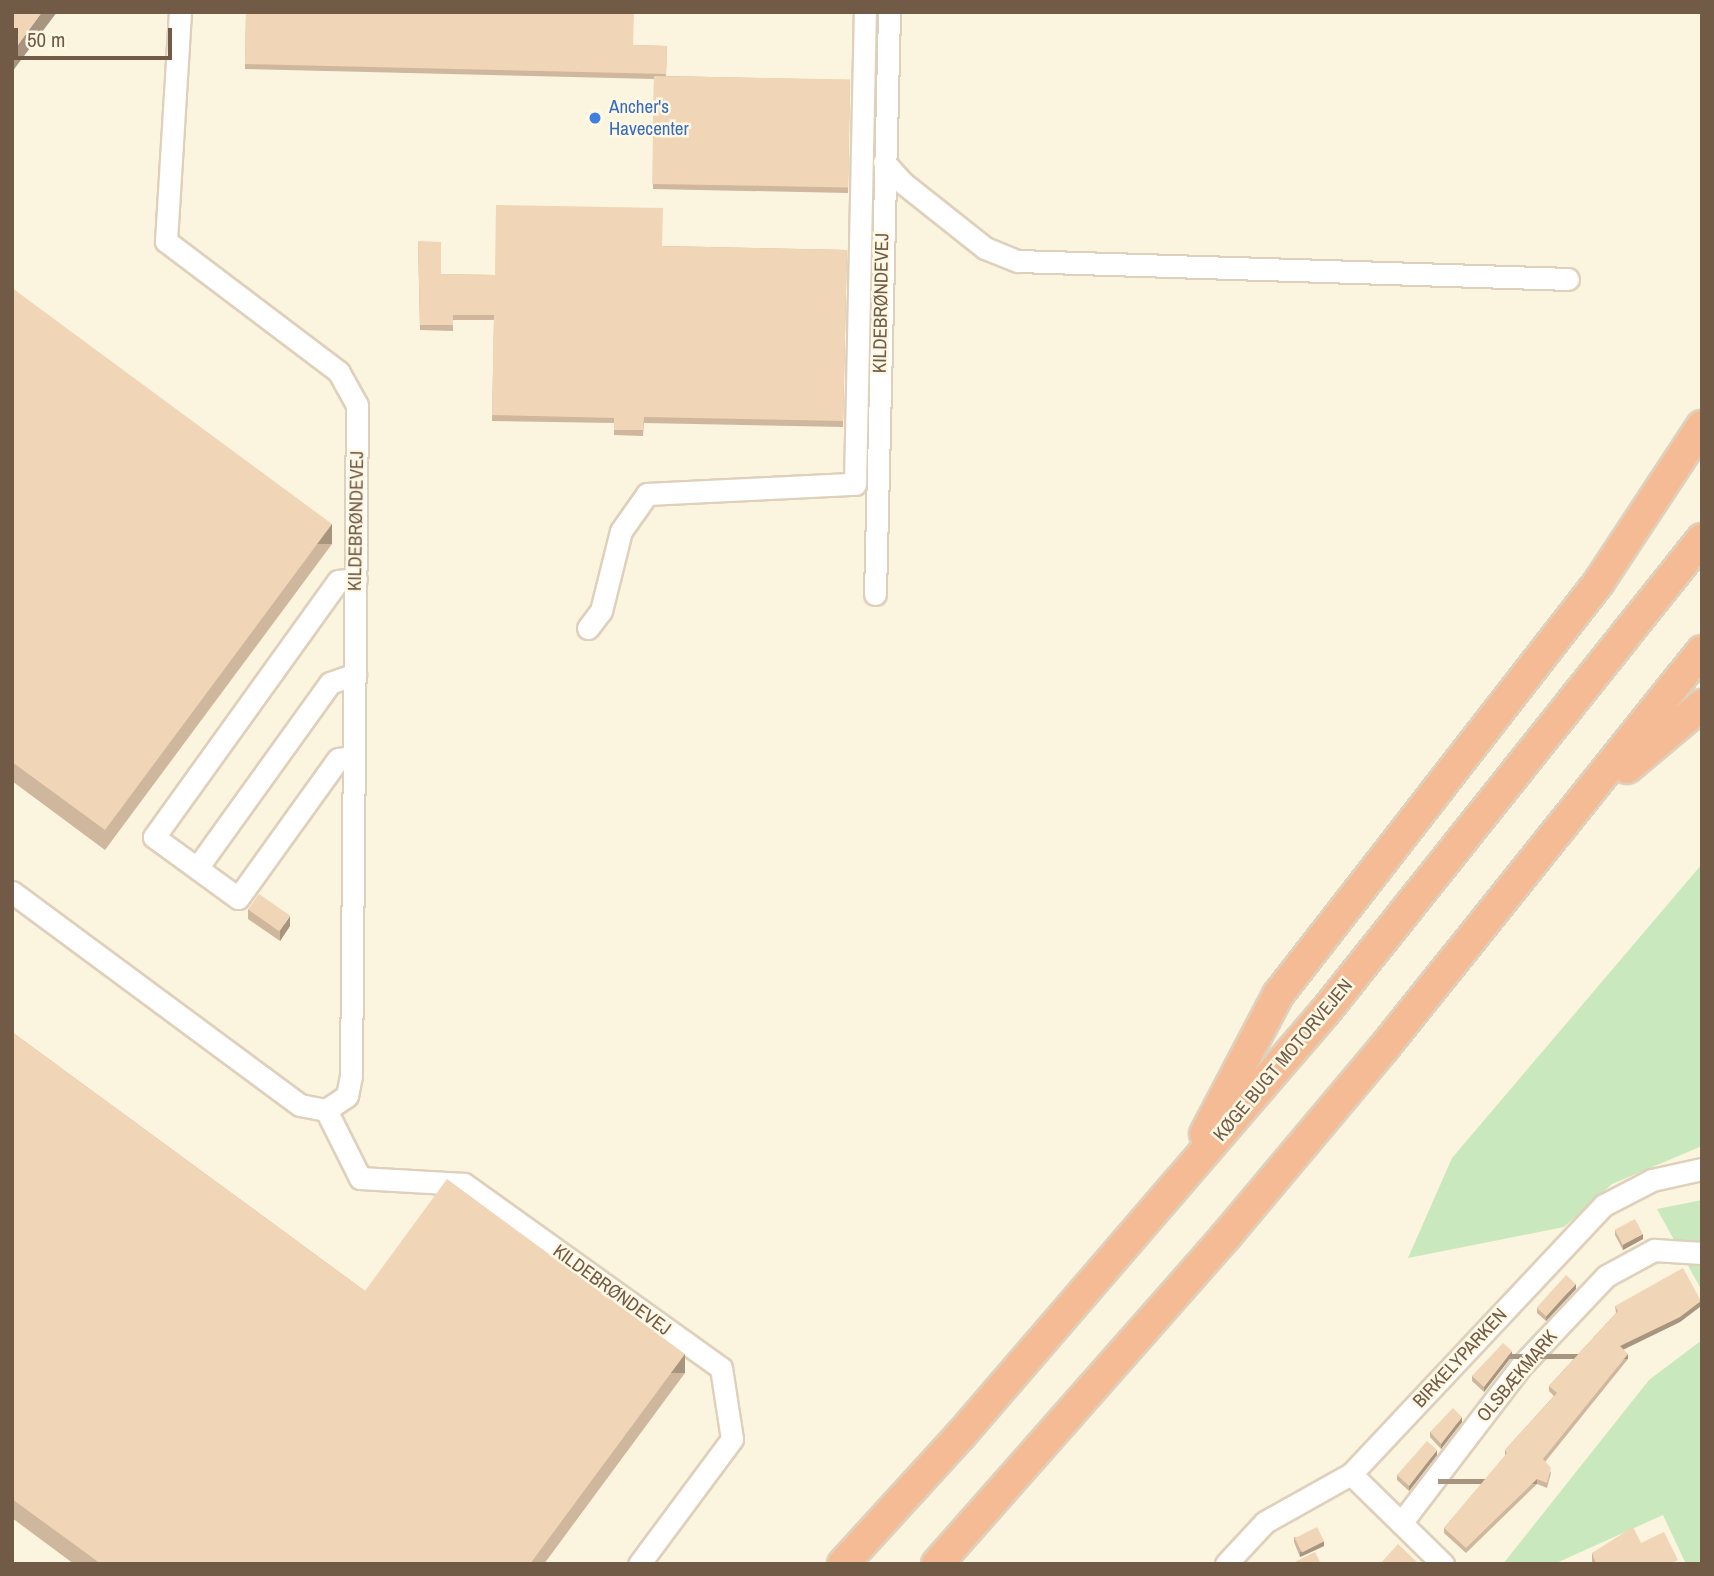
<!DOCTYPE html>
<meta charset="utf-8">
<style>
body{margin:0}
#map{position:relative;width:1714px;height:1576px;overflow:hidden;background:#fbf4de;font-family:"Archivo Narrow",sans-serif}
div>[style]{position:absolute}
.green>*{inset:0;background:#c9e8be}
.roads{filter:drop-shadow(2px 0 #dfd0bb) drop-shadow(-2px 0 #dfd0bb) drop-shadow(0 2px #dfd0bb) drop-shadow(0 -2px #dfd0bb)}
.minor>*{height:21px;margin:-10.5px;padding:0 10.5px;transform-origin:10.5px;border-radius:10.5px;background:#fff}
.highway>*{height:30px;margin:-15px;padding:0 15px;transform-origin:15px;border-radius:15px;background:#f5bb95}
.wall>*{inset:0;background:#ceb79d}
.shaded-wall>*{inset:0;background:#a8957f;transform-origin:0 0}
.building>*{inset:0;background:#f0d5b6;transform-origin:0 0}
.dots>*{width:19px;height:19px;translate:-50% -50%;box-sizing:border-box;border:4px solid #fff8e4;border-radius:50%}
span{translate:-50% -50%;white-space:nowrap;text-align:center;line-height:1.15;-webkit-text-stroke:5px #fff8e4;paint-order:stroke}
.shop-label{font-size:19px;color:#366cbe}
.left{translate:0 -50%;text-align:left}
.street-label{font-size:19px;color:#715b47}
.frame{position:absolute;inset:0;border:14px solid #715b47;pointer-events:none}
.scale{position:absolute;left:14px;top:28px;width:158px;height:32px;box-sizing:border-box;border:4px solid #715b47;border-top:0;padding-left:9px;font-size:21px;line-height:24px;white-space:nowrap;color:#715b47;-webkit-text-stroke:5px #fff8e4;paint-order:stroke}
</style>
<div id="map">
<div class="green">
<i style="clip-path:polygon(1702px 864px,1702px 1146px,1612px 1184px,1564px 1227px,1408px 1258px,1452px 1158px)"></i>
<i style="clip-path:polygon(1702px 1200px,1702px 1291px,1657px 1209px)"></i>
<i style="clip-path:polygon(1702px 1340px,1702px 1564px,1686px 1564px,1663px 1515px,1554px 1564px,1503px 1564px,1649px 1380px)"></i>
</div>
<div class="roads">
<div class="minor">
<i style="left:884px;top:162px;width:28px;rotate:48deg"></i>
<i style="left:903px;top:183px;width:105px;rotate:38.4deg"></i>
<i style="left:985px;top:248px;width:35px;rotate:22deg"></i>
<i style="left:1018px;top:261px;width:550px;rotate:1.87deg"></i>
<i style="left:875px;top:594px;width:582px;rotate:-88.62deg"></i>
<i style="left:588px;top:628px;width:21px;rotate:-53deg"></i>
<i style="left:601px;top:611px;width:82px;rotate:-76deg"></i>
<i style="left:621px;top:531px;width:45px;rotate:-54.9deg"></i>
<i style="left:647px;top:494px;width:208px;rotate:-2.8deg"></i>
<i style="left:855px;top:484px;width:472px;rotate:-88.8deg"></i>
<i style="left:354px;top:757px;width:16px;rotate:173deg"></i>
<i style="left:338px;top:759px;width:171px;rotate:125.7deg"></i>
<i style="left:238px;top:898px;width:104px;rotate:-144deg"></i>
<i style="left:154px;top:837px;width:315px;rotate:-54.3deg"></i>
<i style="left:338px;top:581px;width:18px;rotate:-6deg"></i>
<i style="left:197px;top:868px;width:228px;rotate:-54.3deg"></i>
<i style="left:330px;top:683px;width:27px;rotate:-20deg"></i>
<i style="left:12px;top:892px;width:358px;rotate:36.5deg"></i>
<i style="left:300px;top:1105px;width:26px;rotate:11deg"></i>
<i style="left:326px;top:1110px;width:25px;rotate:-34deg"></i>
<i style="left:347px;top:1096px;width:20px;rotate:-79deg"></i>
<i style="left:351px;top:1076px;width:671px;rotate:-89.49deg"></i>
<i style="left:357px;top:405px;width:38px;rotate:-119deg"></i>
<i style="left:339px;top:372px;width:217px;rotate:-142.9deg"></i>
<i style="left:166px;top:241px;width:229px;rotate:-86.5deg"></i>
<i style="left:326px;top:1110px;width:76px;rotate:63.4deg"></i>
<i style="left:360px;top:1178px;width:104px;rotate:3.3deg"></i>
<i style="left:464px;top:1184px;width:316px;rotate:35.6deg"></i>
<i style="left:721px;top:1368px;width:72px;rotate:81.2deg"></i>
<i style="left:732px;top:1439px;width:156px;rotate:126.6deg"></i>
<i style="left:1351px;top:1474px;width:129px;rotate:44.4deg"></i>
<i style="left:1401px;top:1523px;width:198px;rotate:-52.6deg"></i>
<i style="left:1521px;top:1366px;width:124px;rotate:-46.6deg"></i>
<i style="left:1606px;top:1276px;width:55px;rotate:-28.4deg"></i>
<i style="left:1654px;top:1250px;width:48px;rotate:3.6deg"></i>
<i style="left:1226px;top:1564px;width:57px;rotate:-47.1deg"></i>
<i style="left:1265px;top:1522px;width:98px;rotate:-29.2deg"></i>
<i style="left:1351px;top:1474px;width:369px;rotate:-46.8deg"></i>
<i style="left:1604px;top:1205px;width:54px;rotate:-27.5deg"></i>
<i style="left:1652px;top:1180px;width:51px;rotate:-12.4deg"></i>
</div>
<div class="highway">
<i style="left:1627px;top:768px;width:98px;rotate:-40deg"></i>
<i style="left:1205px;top:1134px;width:157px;rotate:-62.3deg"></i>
<i style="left:1278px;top:995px;width:523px;rotate:-52.14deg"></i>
<i style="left:1599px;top:582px;width:187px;rotate:-56.6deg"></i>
<i style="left:843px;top:1564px;width:173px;rotate:-47.6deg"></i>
<i style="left:960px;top:1436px;width:559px;rotate:-49.28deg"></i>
<i style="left:1325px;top:1012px;width:605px;rotate:-51.44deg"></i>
<i style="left:937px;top:1564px;width:437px;rotate:-48.6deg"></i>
<i style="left:1226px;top:1236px;width:244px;rotate:-50deg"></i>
<i style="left:1383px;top:1049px;width:510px;rotate:-51.29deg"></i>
</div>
</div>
<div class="wall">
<i style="clip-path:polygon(246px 12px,633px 45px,667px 46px,666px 76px,850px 80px,848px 193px,653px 189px,654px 79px,245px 69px)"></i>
<i style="clip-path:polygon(418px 241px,441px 274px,495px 275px,662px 246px,847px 250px,843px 427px,644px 423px,643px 436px,614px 435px,614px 423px,492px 421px,494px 320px,453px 320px,453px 331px,420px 330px)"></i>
<i style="clip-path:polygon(12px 288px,332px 544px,105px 850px,12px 781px)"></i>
<i style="clip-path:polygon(248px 909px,290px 926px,280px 941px,248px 919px)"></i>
<i style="clip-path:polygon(12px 1032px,365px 1291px,685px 1373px,544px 1564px,74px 1564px,12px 1518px)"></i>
<i style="clip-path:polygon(1615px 1230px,1643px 1239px,1623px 1250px,1615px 1235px)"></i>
<i style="clip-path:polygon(1576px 1289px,1546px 1321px,1537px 1313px,1537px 1308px)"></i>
<i style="clip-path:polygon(1615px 1306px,1701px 1306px,1680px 1322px,1623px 1350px,1628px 1359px,1545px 1462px,1551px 1473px,1547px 1488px,1537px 1484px,1466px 1553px,1444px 1533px,1444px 1528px,1505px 1456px,1505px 1450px,1554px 1396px,1549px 1391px,1549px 1386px,1616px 1313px)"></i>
<i style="clip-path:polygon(1512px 1356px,1484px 1392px,1472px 1381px,1472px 1376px)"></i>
<i style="clip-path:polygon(1462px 1422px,1441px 1449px,1430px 1437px,1430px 1432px)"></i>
<i style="clip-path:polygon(1437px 1455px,1409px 1491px,1397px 1480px,1397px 1475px)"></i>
<i style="clip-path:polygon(1294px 1537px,1324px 1546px,1300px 1557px,1294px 1542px)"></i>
<i style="clip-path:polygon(1641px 1543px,1678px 1564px,1593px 1564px,1592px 1561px,1592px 1553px)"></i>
</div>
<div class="shaded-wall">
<i style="clip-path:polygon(42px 12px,57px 12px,12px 72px,12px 53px)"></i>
<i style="left:332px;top:524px;width:20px;height:381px;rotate:90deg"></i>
<i style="clip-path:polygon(290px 916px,290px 926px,280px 941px,280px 931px)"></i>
<i style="clip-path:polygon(1643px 1234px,1643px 1239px,1623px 1250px,1623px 1245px)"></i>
<i style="clip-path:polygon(1576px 1284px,1576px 1289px,1546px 1321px,1546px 1316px)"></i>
<i style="clip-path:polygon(1701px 1301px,1701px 1306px,1680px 1322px,1620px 1351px,1620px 1346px)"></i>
<i style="clip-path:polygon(1512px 1351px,1512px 1356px,1484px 1392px,1484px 1387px)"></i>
<i style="left:685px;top:1354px;width:19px;height:261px;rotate:90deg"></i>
<i style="left:1628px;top:1354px;width:5px;height:135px;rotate:90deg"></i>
<i style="clip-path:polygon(1462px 1417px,1462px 1422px,1441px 1449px,1441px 1444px)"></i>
<i style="clip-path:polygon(1437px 1450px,1437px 1455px,1409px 1491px,1409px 1486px)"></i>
<i style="left:1537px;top:1479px;width:5px;height:99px;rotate:90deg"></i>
<i style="clip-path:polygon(1324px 1541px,1324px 1546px,1300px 1557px,1300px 1552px)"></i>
</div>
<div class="building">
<i style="clip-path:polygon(12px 12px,42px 12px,12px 53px)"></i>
<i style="clip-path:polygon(246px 12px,634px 12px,633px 45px,667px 46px,666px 74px,245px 64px)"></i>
<i style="left:654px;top:76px;width:196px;height:108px;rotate:1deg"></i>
<i style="clip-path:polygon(496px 205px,663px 208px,662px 246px,847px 250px,843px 421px,644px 417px,643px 430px,614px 430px,614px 418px,492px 415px,494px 315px,453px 315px,453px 325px,420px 325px,418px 241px,441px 242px,441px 274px,495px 275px)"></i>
<i style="clip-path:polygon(12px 288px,332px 524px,105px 830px,12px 762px)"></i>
<i style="left:259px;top:894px;width:38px;height:19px;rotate:35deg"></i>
<i style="clip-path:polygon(12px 1032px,365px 1291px,447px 1179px,685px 1354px,530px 1564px,101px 1564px,12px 1499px)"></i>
<i style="left:1635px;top:1219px;width:17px;height:23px;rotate:62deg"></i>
<i style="clip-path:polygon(1683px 1268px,1701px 1301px,1680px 1317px,1620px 1346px,1628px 1354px,1543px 1459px,1551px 1468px,1547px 1483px,1537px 1479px,1466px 1548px,1444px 1528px,1507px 1453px,1505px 1450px,1557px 1393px,1549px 1386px,1618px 1311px,1615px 1306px)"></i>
<i style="left:1566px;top:1275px;width:13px;height:44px;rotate:42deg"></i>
<i style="clip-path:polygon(1503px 1343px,1512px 1351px,1484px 1387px,1472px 1376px)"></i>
<i style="clip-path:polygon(1453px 1408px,1462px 1417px,1441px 1444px,1430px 1432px)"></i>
<i style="clip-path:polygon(1427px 1441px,1437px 1450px,1409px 1486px,1397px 1475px)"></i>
<i style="left:1317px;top:1527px;width:16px;height:25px;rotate:63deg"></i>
<i style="clip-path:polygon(1633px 1527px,1641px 1543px,1664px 1532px,1678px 1560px,1670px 1564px,1596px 1564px,1592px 1553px)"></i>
<i style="clip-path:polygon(1398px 1544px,1419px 1564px,1380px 1564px)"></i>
<i style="clip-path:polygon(1315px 1552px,1321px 1564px,1291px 1564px)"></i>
</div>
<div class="dots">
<i style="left:595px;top:118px;background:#3f7fe0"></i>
</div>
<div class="shop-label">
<span class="left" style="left:609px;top:118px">Ancher's<br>Havecenter</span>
</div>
<div class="street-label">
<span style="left:881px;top:303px;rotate:-89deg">KILDEBRØNDEVEJ</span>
<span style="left:356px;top:521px;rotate:-89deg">KILDEBRØNDEVEJ</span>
<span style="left:1283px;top:1060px;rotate:-50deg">KØGE BUGT MOTORVEJEN</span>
<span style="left:612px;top:1290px;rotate:36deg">KILDEBRØNDEVEJ</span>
<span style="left:1460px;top:1358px;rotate:-47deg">BIRKELYPARKEN</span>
<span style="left:1517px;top:1376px;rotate:-50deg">OLSBÆKMARK</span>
</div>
<div class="frame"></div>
<div class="scale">50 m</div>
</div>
